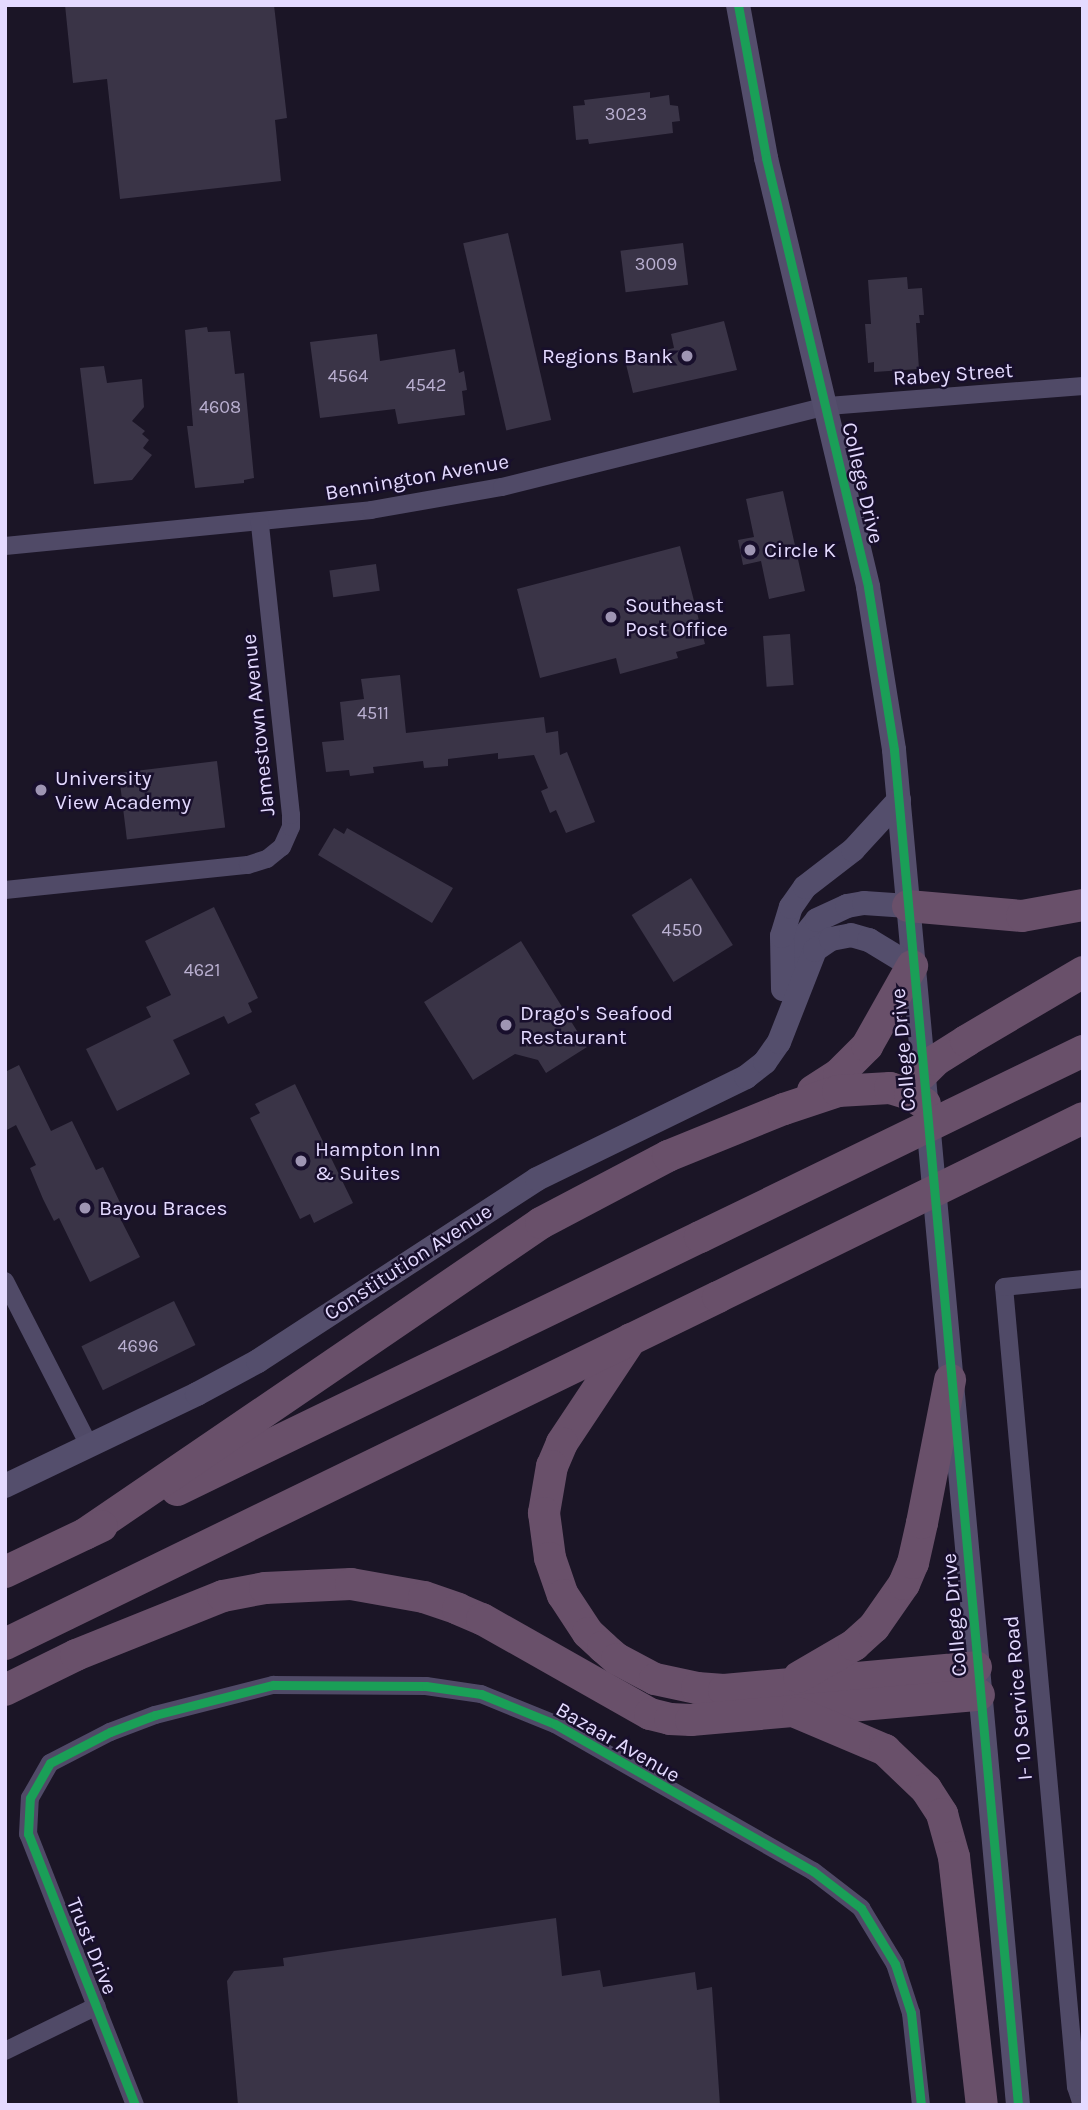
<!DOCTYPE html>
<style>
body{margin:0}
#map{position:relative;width:1088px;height:2110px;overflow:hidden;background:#1b1526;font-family:Karla,sans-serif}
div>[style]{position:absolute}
.building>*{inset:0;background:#3a3447;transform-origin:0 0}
.street>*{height:18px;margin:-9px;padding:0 9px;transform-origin:9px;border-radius:9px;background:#504a67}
.secondary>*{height:24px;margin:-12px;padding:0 12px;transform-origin:12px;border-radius:12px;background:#544e6c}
.highway>*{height:32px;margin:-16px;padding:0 16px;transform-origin:16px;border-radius:16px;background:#69506a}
.highway-bridge>*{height:32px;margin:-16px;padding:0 16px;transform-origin:16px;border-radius:16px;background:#69506a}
.cycleway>*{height:9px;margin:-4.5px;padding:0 4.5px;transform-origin:4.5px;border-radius:4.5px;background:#1a9f57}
.dots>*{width:19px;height:19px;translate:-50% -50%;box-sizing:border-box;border:4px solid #180f2c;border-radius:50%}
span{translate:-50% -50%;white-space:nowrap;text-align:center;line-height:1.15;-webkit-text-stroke:5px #180f2c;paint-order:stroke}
.number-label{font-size:18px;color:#bab0d1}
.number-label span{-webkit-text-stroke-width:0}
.poi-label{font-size:21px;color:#e4daff}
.right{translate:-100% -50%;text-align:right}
.left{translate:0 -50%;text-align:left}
.street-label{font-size:21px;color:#e4daff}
.frame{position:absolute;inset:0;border:7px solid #e4daff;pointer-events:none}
</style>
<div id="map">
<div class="building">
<i style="clip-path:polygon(65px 5px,274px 5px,287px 118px,275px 120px,281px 181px,120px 199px,107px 79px,73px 83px)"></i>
<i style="clip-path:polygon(650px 92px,650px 98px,669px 95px,670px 105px,678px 106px,680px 121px,672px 122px,673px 133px,589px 144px,588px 139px,576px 140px,573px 106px,585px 105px,584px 100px)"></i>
<i style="left:508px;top:233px;width:192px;height:46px;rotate:77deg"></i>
<i style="left:683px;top:243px;width:42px;height:63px;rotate:83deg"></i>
<i style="clip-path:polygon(907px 277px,908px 289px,922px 288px,924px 315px,919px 315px,920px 323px,916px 323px,919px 369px,874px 372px,874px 362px,868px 363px,865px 324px,871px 324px,868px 280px)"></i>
<i style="clip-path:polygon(724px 321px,737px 370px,633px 393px,625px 360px,674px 348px,671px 334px)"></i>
<i style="clip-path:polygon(207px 327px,208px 332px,230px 331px,235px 374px,244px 373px,254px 478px,244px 480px,244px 483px,195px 488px,187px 426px,193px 426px,185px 330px)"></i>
<i style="clip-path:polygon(377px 334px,380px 361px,455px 349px,459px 373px,464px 371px,467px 390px,462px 391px,465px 415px,398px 424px,395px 409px,320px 418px,310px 342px)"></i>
<i style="clip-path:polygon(104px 366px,107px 383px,142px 379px,144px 407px,132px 421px,145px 431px,142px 434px,149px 440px,143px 448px,152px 455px,132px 480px,94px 484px,80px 368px)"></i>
<i style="clip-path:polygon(783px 491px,805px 591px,769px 599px,761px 561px,743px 565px,738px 540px,754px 537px,746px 499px)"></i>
<i style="clip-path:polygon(680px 546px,705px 644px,676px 652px,678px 658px,620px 674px,616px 658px,540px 678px,517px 589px)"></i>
<i style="left:376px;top:564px;width:27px;height:47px;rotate:82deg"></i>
<i style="left:790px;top:634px;width:51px;height:27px;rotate:86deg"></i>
<i style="clip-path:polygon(400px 675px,406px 733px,544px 717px,546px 733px,558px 731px,560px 755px,567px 752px,595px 822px,566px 833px,556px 810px,550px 813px,541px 791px,548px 788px,534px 755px,498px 759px,498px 753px,448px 759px,448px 766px,424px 768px,423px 761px,373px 767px,374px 773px,350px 776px,349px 770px,326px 772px,322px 742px,344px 740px,340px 702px,364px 699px,361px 679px)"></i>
<i style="left:217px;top:761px;width:67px;height:99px;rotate:83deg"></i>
<i style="clip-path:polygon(334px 828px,344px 834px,347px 828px,453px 888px,432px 923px,318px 855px)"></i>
<i style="left:691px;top:878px;width:79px;height:70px;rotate:58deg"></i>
<i style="clip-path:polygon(214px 907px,258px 998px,248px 1003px,252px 1012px,228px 1024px,224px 1016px,173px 1040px,190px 1074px,117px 1111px,86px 1049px,151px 1017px,146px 1007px,171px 995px,145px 941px)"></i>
<i style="clip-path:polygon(521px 941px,587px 1047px,546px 1073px,538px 1060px,515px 1054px,473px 1080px,424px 1002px)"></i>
<i style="clip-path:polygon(19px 1065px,51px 1131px,72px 1121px,96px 1170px,103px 1167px,126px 1215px,120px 1218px,140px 1257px,90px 1282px,59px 1218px,54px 1221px,43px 1199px,30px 1168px,36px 1165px,16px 1125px,5px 1131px,5px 1072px)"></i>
<i style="clip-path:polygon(295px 1084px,353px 1203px,314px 1223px,310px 1214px,300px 1219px,250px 1118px,260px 1113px,255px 1104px)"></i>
<i style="left:174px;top:1301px;width:49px;height:103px;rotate:64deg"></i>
<i style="clip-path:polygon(556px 1918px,562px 1976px,600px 1970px,603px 1987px,695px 1972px,697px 1990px,712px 1987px,720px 2105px,238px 2105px,227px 1981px,234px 1971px,284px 1966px,283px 1958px)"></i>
</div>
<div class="street">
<i style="left:5px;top:546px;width:368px;rotate:-5.6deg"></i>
<i style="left:371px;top:510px;width:133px;rotate:-10deg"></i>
<i style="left:502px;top:487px;width:336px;rotate:-14deg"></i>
<i style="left:828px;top:406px;width:256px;rotate:-4.5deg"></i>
<i style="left:5px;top:890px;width:244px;rotate:-5.9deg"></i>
<i style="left:248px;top:865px;width:20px;rotate:-18deg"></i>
<i style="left:267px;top:859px;width:19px;rotate:-39deg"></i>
<i style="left:282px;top:847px;width:22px;rotate:-66deg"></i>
<i style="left:291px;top:827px;width:12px;rotate:-90deg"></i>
<i style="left:291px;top:815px;width:294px;rotate:-96.1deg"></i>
<i style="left:5px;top:1281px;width:184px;rotate:62.9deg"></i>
<i style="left:5px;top:2051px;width:102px;rotate:-26.1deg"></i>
<i style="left:135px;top:2105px;width:291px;rotate:-111.5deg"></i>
<i style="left:28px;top:1834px;width:36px;rotate:-87deg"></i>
<i style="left:30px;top:1798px;width:40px;rotate:-60.3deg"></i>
<i style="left:50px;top:1763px;width:68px;rotate:-27.3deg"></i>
<i style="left:110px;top:1732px;width:48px;rotate:-20.7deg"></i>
<i style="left:155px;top:1715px;width:122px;rotate:-14.3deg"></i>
<i style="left:273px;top:1685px;width:153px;rotate:0.4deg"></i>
<i style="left:426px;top:1686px;width:56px;rotate:8.3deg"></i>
<i style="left:481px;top:1694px;width:80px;rotate:22.1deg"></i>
<i style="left:555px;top:1724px;width:297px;rotate:29.7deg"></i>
<i style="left:813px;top:1871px;width:61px;rotate:37.6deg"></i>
<i style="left:861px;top:1908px;width:66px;rotate:58.7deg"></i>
<i style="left:895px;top:1964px;width:52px;rotate:71.9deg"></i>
<i style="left:911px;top:2013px;width:93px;rotate:83.8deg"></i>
<i style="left:1082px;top:2105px;width:19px;rotate:-108deg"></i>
<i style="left:1076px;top:2087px;width:803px;rotate:-95.14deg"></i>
<i style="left:1004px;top:1287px;width:79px;rotate:-5.8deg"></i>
</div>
<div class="secondary">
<i style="left:738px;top:5px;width:156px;rotate:79.6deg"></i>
<i style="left:766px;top:158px;width:441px;rotate:76.6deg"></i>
<i style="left:868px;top:587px;width:165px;rotate:80.9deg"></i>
<i style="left:894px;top:750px;width:1361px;rotate:84.77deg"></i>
<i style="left:787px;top:974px;width:29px;rotate:-72deg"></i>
<i style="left:796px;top:946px;width:33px;rotate:-51deg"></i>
<i style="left:817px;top:920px;width:33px;rotate:-25deg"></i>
<i style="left:847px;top:906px;width:17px;rotate:-10deg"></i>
<i style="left:864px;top:903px;width:44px;rotate:3.9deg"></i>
<i style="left:783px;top:989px;width:53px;rotate:-91.1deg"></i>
<i style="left:782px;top:936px;width:30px;rotate:-73deg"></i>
<i style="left:791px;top:907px;width:24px;rotate:-55deg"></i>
<i style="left:805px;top:887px;width:61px;rotate:-37.6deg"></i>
<i style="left:853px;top:850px;width:68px;rotate:-47.4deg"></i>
<i style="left:5px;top:1486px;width:213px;rotate:-25.6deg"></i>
<i style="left:197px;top:1394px;width:69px;rotate:-28.4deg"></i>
<i style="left:258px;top:1361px;width:333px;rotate:-33.1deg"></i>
<i style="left:537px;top:1179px;width:233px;rotate:-26deg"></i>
<i style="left:746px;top:1077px;width:24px;rotate:-38deg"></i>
<i style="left:765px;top:1062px;width:24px;rotate:-55deg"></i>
<i style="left:779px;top:1042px;width:99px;rotate:-68.6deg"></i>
<i style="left:815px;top:950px;width:19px;rotate:-35deg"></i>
<i style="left:831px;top:939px;width:20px;rotate:-11deg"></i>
<i style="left:851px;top:935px;width:19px;rotate:16deg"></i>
<i style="left:869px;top:940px;width:50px;rotate:31.2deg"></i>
</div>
<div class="highway">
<i style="left:908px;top:906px;width:114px;rotate:5deg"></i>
<i style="left:1022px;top:916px;width:62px;rotate:-10.2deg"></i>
<i style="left:922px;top:1074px;width:20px;rotate:-45deg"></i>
<i style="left:936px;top:1060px;width:36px;rotate:-32deg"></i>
<i style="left:966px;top:1041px;width:136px;rotate:-30.5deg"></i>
<i style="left:813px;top:1091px;width:31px;rotate:-33deg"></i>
<i style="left:839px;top:1074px;width:40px;rotate:-45deg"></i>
<i style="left:867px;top:1046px;width:92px;rotate:-60.6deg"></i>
<i style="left:631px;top:1339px;width:125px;rotate:123.6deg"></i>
<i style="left:562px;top:1443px;width:25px;rotate:113deg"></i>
<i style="left:552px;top:1466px;width:48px;rotate:99.7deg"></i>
<i style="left:544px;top:1513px;width:45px;rotate:82.4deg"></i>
<i style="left:550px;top:1558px;width:39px;rotate:71deg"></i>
<i style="left:563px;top:1595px;width:45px;rotate:56.7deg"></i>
<i style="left:588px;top:1633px;width:21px;rotate:43deg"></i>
<i style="left:603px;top:1647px;width:18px;rotate:41deg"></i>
<i style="left:617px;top:1659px;width:43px;rotate:27.8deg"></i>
<i style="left:655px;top:1679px;width:43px;rotate:12.1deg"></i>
<i style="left:697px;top:1688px;width:27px;rotate:4deg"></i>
<i style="left:724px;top:1690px;width:253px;rotate:-5.2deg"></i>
<i style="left:177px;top:1490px;width:581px;rotate:-25.82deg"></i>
<i style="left:85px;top:1534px;width:552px;rotate:-34.29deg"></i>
<i style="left:541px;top:1223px;width:144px;rotate:-27.8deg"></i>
<i style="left:668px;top:1156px;width:125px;rotate:-22.1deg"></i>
<i style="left:784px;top:1109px;width:57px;rotate:-18.4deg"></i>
<i style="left:838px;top:1091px;width:52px;rotate:-3.3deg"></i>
<i style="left:890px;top:1088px;width:21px;rotate:17deg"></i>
<i style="left:910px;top:1094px;width:18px;rotate:34deg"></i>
<i style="left:5px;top:1572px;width:107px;rotate:-25.4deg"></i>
<i style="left:5px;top:1644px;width:793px;rotate:-25.95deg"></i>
<i style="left:799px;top:1677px;width:64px;rotate:-30.2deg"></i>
<i style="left:854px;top:1645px;width:27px;rotate:-42deg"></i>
<i style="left:874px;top:1627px;width:52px;rotate:-55.1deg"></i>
<i style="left:904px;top:1584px;width:23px;rotate:-67deg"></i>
<i style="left:913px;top:1563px;width:41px;rotate:-77.3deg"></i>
<i style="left:922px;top:1523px;width:146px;rotate:-78.9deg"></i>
<i style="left:5px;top:1690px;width:79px;rotate:-26.2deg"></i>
<i style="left:76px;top:1655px;width:158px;rotate:-21.9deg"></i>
<i style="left:223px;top:1596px;width:43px;rotate:-10.8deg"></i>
<i style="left:265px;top:1588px;width:86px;rotate:-2.7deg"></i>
<i style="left:351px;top:1584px;width:74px;rotate:10.1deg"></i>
<i style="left:424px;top:1597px;width:36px;rotate:19deg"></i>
<i style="left:458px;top:1609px;width:26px;rotate:23deg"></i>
<i style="left:482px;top:1619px;width:193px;rotate:29.5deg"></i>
<i style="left:650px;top:1714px;width:21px;rotate:14deg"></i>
<i style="left:670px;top:1719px;width:21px;rotate:3deg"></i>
<i style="left:691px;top:1720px;width:289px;rotate:-5deg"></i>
<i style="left:798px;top:1713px;width:95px;rotate:23deg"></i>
<i style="left:885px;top:1750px;width:57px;rotate:43.6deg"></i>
<i style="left:926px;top:1789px;width:30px;rotate:57deg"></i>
<i style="left:942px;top:1814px;width:45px;rotate:74.4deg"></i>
<i style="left:954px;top:1857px;width:250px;rotate:83.6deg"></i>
</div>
<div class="highway-bridge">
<i style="left:700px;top:1237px;width:426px;rotate:-25.9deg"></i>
<i style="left:718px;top:1297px;width:407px;rotate:-26.1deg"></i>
</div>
<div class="cycleway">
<i style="left:738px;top:5px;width:156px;rotate:79.6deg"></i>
<i style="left:766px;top:158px;width:441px;rotate:76.6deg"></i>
<i style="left:868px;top:587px;width:165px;rotate:80.9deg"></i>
<i style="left:894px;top:750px;width:1361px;rotate:84.77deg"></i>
<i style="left:135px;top:2105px;width:291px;rotate:-111.5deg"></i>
<i style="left:28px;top:1834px;width:36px;rotate:-87deg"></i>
<i style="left:30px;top:1798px;width:40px;rotate:-60.3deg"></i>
<i style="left:50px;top:1763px;width:68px;rotate:-27.3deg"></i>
<i style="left:110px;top:1732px;width:48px;rotate:-20.7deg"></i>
<i style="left:155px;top:1715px;width:122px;rotate:-14.3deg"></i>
<i style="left:273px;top:1685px;width:153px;rotate:0.4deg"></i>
<i style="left:426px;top:1686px;width:56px;rotate:8.3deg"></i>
<i style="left:481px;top:1694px;width:80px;rotate:22.1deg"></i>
<i style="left:555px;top:1724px;width:297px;rotate:29.7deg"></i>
<i style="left:813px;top:1871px;width:61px;rotate:37.6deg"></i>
<i style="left:861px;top:1908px;width:66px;rotate:58.7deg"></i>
<i style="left:895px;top:1964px;width:52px;rotate:71.9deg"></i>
<i style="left:911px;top:2013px;width:93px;rotate:83.8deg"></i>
</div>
<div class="dots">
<i style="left:687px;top:356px;background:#9e95b3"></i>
<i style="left:750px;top:550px;background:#9e95b3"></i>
<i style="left:611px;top:617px;background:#9e95b3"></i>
<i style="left:41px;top:790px;background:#9e95b3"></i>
<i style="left:506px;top:1025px;background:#9e95b3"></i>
<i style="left:301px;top:1161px;background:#9e95b3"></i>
<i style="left:85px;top:1208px;background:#9e95b3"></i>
</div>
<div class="number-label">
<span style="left:626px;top:114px">3023</span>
<span style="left:656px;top:264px">3009</span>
<span style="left:348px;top:376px">4564</span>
<span style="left:426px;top:385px">4542</span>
<span style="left:220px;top:407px">4608</span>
<span style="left:373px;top:713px">4511</span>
<span style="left:682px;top:930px">4550</span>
<span style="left:202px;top:970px">4621</span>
<span style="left:138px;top:1346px">4696</span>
</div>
<div class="poi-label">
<span class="right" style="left:673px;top:356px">Regions Bank</span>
<span class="left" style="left:764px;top:550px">Circle K</span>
<span class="left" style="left:625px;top:617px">Southeast<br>Post Office</span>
<span class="left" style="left:55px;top:790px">University<br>View Academy</span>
<span class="left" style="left:520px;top:1025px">Drago's Seafood<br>Restaurant</span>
<span class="left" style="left:315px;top:1161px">Hampton Inn<br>&amp; Suites</span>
<span class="left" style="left:99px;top:1208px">Bayou Braces</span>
</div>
<div class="street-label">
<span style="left:953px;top:374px;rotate:-4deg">Rabey Street</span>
<span style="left:417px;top:477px;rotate:-10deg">Bennington Avenue</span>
<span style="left:863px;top:483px;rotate:77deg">College Drive</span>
<span style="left:258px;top:725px;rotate:-96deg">Jamestown Avenue</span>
<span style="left:903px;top:1050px;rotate:-95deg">College Drive</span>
<span style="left:408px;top:1262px;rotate:-33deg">Constitution Avenue</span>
<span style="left:954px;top:1615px;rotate:-95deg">College Drive</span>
<span style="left:1018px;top:1698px;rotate:-95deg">I- 10 Service Road</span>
<span style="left:618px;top:1742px;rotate:30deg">Bazaar Avenue</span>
<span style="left:92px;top:1946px;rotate:68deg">Trust Drive</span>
</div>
<div class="frame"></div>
</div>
